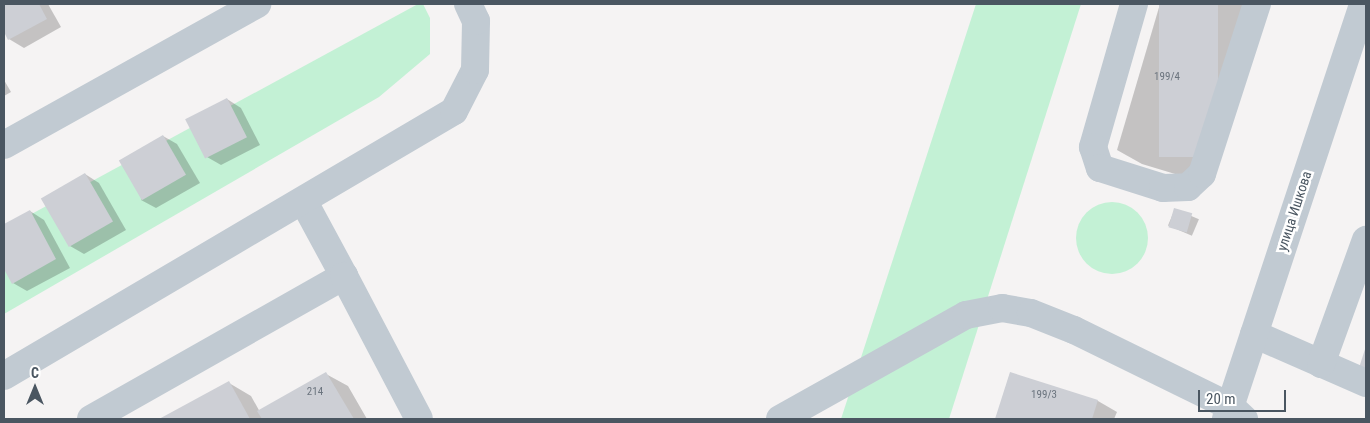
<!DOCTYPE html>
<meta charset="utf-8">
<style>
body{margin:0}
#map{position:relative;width:1370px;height:423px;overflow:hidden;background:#f5f3f3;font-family:"Roboto Condensed",sans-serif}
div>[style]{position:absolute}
.green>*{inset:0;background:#c3f1d5}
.round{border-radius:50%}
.shadow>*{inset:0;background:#0003;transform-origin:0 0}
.building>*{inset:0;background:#cdcfd5;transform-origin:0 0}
.minor>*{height:28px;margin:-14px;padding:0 14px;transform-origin:14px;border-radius:14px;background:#c1cad2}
span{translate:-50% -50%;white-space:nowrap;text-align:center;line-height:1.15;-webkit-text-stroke:5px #fff;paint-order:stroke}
.number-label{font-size:11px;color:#6b747e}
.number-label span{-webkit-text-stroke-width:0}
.street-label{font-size:14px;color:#4a5661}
.frame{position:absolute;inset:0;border:5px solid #4a5661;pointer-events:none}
.north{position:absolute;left:10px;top:363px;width:50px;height:50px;-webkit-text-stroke:4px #fff;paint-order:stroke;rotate:0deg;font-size:14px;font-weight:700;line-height:20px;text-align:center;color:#4a5661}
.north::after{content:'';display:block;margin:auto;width:18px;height:22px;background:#4a5661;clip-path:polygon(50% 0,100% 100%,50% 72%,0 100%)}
.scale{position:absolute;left:1198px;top:390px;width:88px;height:22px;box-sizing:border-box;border:2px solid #4a5661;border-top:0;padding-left:6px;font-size:15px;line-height:18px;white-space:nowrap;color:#4a5661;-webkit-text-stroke:4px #fff;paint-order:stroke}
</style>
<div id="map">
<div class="green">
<i style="clip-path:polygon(418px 4px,423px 4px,430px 18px,430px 54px,379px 97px,4px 314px,4px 229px)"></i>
<i style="clip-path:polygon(976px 4px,1081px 4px,949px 419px,841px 419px)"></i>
<i class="round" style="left:1076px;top:202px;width:72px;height:72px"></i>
</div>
<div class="shadow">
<i style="clip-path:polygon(4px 4px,48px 4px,61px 27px,24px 48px,9px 39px,4px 29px)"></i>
<i style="clip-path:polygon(1160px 4px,1247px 4px,1195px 180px,1142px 164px,1117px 150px)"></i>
<i style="clip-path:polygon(4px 80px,11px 92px,4px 96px)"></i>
<i style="clip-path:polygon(227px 99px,241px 108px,260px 145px,221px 165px,207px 157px)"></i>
<i style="clip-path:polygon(163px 136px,177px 144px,200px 183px,156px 208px,141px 200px)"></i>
<i style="clip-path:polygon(85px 174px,99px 183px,126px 230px,84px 254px,70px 246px)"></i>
<i style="left:1175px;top:209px;width:26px;height:18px;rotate:23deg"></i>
<i style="clip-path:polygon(30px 211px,44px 220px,70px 268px,27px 291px,13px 283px,4px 266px,4px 225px)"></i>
<i style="clip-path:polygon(326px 374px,348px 386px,367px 419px,162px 419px,229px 383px,251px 396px,260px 412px)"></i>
<i style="clip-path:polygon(1010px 374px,1098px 401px,1117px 412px,1114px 419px,996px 419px)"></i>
</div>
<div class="building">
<i style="clip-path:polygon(4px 4px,39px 4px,47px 19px,8px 40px,4px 32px)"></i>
<i style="left:1159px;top:4px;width:59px;height:153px"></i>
<i style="left:227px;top:98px;width:44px;height:47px;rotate:63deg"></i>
<i style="left:163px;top:135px;width:46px;height:51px;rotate:60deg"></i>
<i style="left:85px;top:173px;width:56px;height:51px;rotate:60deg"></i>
<i style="left:1174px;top:208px;width:19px;height:20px;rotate:16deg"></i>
<i style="clip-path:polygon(30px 210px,56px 259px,12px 284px,4px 269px,4px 224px)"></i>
<i style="clip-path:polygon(1366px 346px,1366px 374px,1358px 371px)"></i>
<i style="clip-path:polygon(326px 372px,354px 419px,262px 419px,257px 411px)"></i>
<i style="clip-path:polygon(1010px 372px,1098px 400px,1092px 419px,995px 419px)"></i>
<i style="clip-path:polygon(229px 381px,250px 419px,159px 419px)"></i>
</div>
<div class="minor">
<i style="left:1134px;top:4px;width:149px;rotate:106deg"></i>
<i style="left:1093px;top:147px;width:22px;rotate:72deg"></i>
<i style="left:1100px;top:168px;width:66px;rotate:17.6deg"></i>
<i style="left:1163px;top:188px;width:25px;rotate:-2deg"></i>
<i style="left:1188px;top:187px;width:19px;rotate:-43deg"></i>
<i style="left:1202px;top:174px;width:179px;rotate:-72.1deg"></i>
<i style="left:4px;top:145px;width:290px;rotate:-29.1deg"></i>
<i style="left:304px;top:202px;width:84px;rotate:61.6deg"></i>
<i style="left:1254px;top:334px;width:122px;rotate:23.6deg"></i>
<i style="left:1321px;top:364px;width:132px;rotate:-70.1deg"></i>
<i style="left:4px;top:376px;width:522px;rotate:-30.49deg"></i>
<i style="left:454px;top:111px;width:46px;rotate:-62.9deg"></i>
<i style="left:475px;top:70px;width:49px;rotate:-88.8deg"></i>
<i style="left:476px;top:21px;width:19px;rotate:-115deg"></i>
<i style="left:91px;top:419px;width:291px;rotate:-29.5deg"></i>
<i style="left:344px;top:276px;width:161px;rotate:62.3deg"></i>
<i style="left:780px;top:419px;width:213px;rotate:-29.2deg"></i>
<i style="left:966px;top:315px;width:37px;rotate:-11deg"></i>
<i style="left:1002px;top:308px;width:29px;rotate:10deg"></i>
<i style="left:1031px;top:313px;width:46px;rotate:21.6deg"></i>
<i style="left:1074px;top:330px;width:175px;rotate:26.1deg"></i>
<i style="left:1231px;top:407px;width:18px;rotate:43deg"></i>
<i style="left:1226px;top:419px;width:437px;rotate:-71.7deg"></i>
</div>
<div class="number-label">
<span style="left:1167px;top:77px">199/4</span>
<span style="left:315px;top:392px">214</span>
<span style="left:1044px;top:395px">199/3</span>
</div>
<div class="street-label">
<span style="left:1294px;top:211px;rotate:-72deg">улица Ишкова</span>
</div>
<div class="frame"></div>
<div class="north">С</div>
<div class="scale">20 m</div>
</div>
